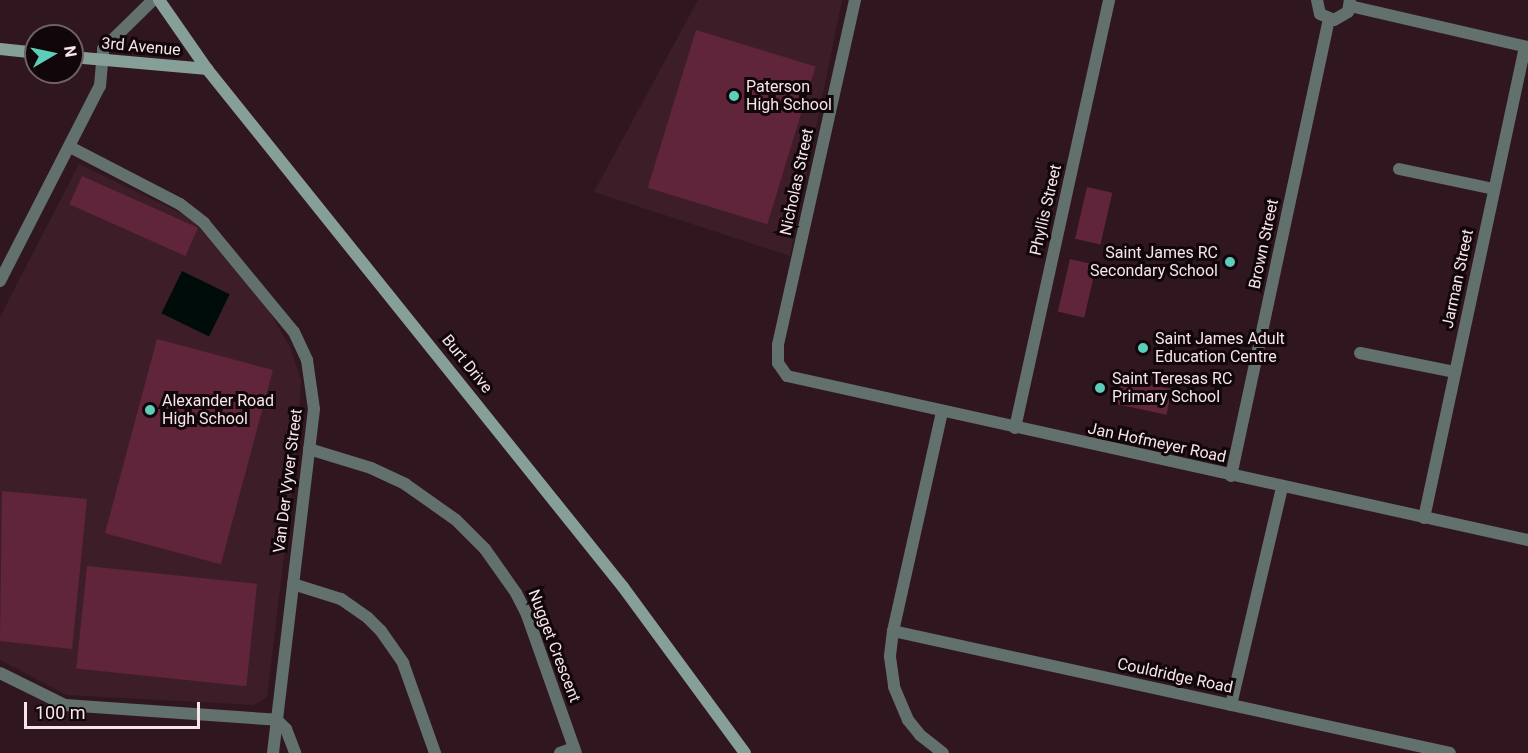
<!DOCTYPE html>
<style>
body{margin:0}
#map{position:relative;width:1528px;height:753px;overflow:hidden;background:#30171f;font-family:Roboto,sans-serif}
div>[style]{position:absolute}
.built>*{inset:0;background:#3d1e28}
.green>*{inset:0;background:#60253a;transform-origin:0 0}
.water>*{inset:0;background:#000c09;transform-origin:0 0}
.street>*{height:12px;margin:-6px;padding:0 6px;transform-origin:6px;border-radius:6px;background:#62716d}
.secondary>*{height:12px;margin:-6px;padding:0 6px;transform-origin:6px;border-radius:6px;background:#879f99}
.dots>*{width:16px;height:16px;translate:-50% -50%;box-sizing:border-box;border:3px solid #110609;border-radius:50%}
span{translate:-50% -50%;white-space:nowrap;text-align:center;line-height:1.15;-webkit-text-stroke:6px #110609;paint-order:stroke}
.street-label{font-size:16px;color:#f7e5e9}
.poi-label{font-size:16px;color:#f7e5e9}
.left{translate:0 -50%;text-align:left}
.right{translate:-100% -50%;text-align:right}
.north{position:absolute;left:24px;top:24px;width:60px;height:60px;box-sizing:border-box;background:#110609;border:2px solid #6d5f63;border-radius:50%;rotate:81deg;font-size:16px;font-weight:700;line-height:24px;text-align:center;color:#f7e5e9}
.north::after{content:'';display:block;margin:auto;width:21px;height:27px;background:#5dceb9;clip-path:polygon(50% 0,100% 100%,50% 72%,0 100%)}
.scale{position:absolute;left:24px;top:702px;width:176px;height:27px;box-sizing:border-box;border:3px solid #f7e5e9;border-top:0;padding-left:8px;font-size:18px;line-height:21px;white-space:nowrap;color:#f7e5e9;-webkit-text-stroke:4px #110609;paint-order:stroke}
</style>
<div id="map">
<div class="built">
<i style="clip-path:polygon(698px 0,842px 0,790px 256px,594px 192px)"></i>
<i style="clip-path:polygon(79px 164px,191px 218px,268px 309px,290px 347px,301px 380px,298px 440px,267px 697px,255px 705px,67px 695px,0 660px,0 317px)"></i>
</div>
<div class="green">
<i style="left:696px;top:30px;width:125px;height:165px;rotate:17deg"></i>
<i style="left:82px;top:176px;width:127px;height:31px;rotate:24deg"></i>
<i style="left:1087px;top:187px;width:26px;height:53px;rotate:13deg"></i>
<i style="left:1070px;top:259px;width:27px;height:54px;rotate:13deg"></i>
<i style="left:157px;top:339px;width:120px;height:201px;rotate:15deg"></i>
<i style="left:1119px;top:378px;width:54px;height:26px;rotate:12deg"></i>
<i style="clip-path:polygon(2px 491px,87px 499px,72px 649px,0 641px)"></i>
<i style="left:87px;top:566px;width:171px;height:103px;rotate:6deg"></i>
</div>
<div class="water">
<i style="left:182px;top:271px;width:53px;height:47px;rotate:26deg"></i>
</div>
<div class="street">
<i style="left:855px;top:0;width:353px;rotate:102.6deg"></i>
<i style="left:778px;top:345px;width:18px;rotate:90deg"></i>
<i style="left:778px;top:363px;width:16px;rotate:55deg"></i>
<i style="left:787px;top:376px;width:759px;rotate:12.48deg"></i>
<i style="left:1317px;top:0;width:14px;rotate:78deg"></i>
<i style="left:1320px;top:14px;width:15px;rotate:23deg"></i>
<i style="left:1334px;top:20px;width:16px;rotate:-30deg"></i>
<i style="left:1348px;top:12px;width:12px;rotate:-81deg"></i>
<i style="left:1350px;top:6px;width:183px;rotate:13deg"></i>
<i style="left:70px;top:147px;width:124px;rotate:27.4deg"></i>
<i style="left:180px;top:204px;width:31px;rotate:38deg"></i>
<i style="left:204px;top:223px;width:141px;rotate:50.5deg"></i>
<i style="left:294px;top:332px;width:31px;rotate:65deg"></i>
<i style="left:307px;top:360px;width:49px;rotate:81.9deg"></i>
<i style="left:314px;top:409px;width:346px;rotate:96.8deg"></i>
<i style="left:1399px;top:169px;width:97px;rotate:11.9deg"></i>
<i style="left:0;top:281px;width:219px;rotate:-62.9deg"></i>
<i style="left:100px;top:86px;width:37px;rotate:-85deg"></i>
<i style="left:103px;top:49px;width:70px;rotate:-44.4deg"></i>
<i style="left:1360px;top:353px;width:96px;rotate:11.4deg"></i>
<i style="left:942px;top:412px;width:224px;rotate:102.6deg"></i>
<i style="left:893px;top:631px;width:26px;rotate:97deg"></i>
<i style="left:890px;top:657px;width:30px;rotate:82deg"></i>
<i style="left:894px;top:687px;width:36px;rotate:67deg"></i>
<i style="left:908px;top:720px;width:19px;rotate:51deg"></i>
<i style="left:920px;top:735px;width:29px;rotate:38deg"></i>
<i style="left:1015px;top:428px;width:438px;rotate:-77.6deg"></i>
<i style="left:309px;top:449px;width:65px;rotate:17deg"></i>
<i style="left:371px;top:468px;width:38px;rotate:25deg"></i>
<i style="left:405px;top:484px;width:62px;rotate:35.2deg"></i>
<i style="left:456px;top:520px;width:41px;rotate:45deg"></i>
<i style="left:485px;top:549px;width:54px;rotate:54.8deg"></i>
<i style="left:516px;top:593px;width:25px;rotate:63deg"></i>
<i style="left:527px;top:615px;width:146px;rotate:70.5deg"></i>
<i style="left:1231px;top:476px;width:467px;rotate:-77.9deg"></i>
<i style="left:1424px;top:518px;width:482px;rotate:-77.9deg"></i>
<i style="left:293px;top:584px;width:50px;rotate:17.4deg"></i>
<i style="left:341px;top:599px;width:33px;rotate:35deg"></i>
<i style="left:368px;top:618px;width:18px;rotate:45deg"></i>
<i style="left:381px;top:631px;width:39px;rotate:55deg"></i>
<i style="left:403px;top:663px;width:96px;rotate:70.4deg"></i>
<i style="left:893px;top:631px;width:570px;rotate:12.35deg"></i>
<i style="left:0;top:673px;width:72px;rotate:26.2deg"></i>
<i style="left:65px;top:705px;width:213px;rotate:4deg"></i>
<i style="left:277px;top:720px;width:13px;rotate:45deg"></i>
<i style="left:286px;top:729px;width:26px;rotate:69deg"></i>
<i style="left:1231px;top:705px;width:224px;rotate:-76.8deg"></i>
<i style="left:560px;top:753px;width:15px;rotate:-20deg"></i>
</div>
<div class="secondary">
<i style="left:159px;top:0;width:84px;rotate:55.2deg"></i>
<i style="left:207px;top:69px;width:664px;rotate:51.23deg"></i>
<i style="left:623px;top:587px;width:206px;rotate:53.7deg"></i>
<i style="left:0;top:49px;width:36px;rotate:6deg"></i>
<i style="left:72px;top:57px;width:136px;rotate:5.1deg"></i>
</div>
<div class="dots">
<i style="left:734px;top:96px;background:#5dceb9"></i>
<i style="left:1230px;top:262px;background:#5dceb9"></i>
<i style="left:1143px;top:348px;background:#5dceb9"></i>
<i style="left:1100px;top:388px;background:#5dceb9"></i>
<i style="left:150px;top:410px;background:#5dceb9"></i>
</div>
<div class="street-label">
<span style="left:141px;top:47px;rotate:5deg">3rd Avenue</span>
<span style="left:797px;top:182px;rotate:-78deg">Nicholas Street</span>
<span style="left:1046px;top:210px;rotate:-77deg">Phyllis Street</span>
<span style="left:1264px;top:244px;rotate:-78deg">Brown Street</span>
<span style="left:1458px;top:279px;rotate:-78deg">Jarman Street</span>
<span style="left:467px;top:364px;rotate:51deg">Burt Drive</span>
<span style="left:1157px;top:443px;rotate:12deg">Jan Hofmeyer Road</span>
<span style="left:288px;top:481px;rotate:-83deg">Van Der Vyver Street</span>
<span style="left:554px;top:646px;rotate:69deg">Nugget Crescent</span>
<span style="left:1175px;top:676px;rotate:12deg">Couldridge Road</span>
</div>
<div class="poi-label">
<span class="left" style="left:746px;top:96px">Paterson<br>High School</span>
<span class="right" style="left:1218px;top:262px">Saint James RC<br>Secondary School</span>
<span class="left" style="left:1155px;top:348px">Saint James Adult<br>Education Centre</span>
<span class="left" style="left:1112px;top:388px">Saint Teresas RC<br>Primary School</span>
<span class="left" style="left:162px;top:410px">Alexander Road<br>High School</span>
</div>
<div class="north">N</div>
<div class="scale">100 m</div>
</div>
